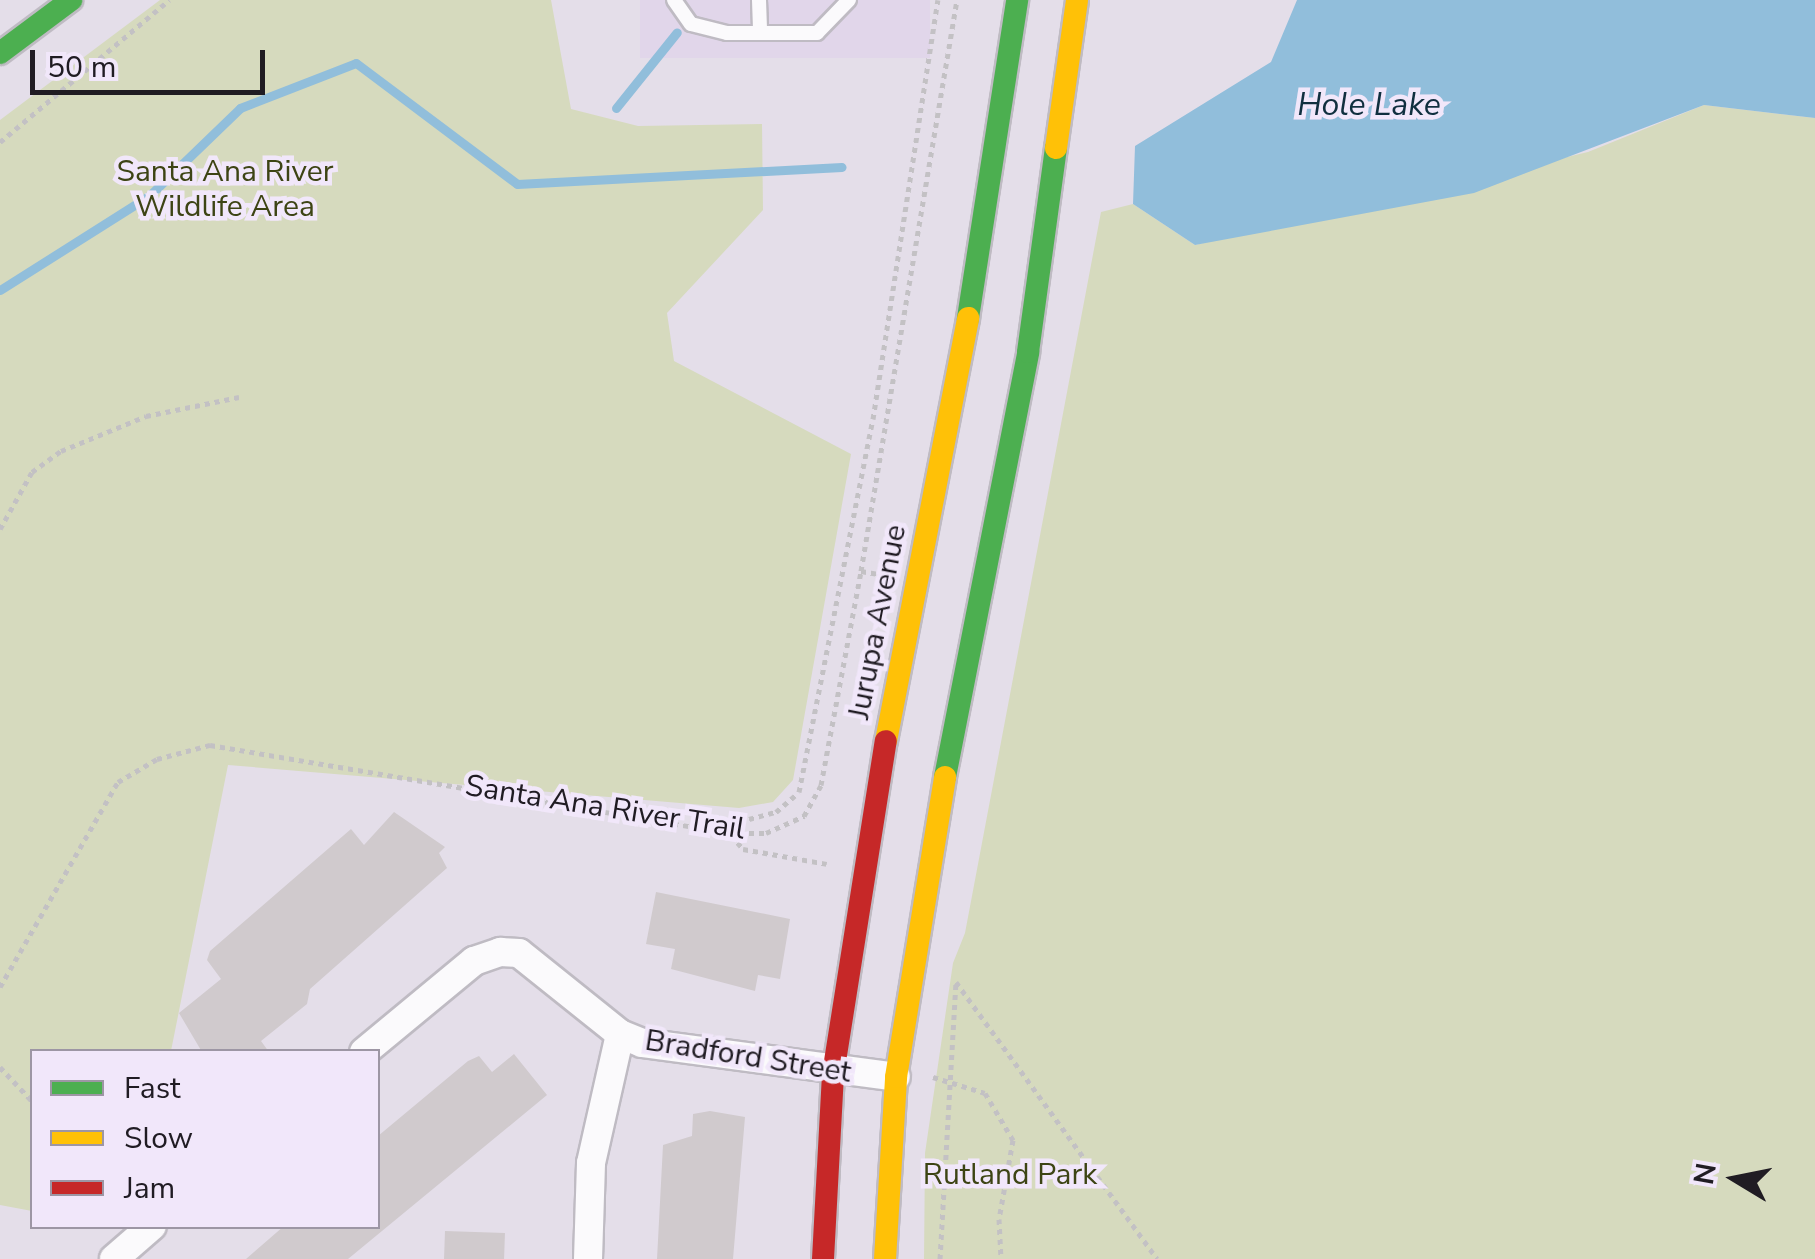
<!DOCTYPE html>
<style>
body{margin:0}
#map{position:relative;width:1815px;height:1259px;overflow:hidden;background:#e4dee9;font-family:"Nunito Sans",sans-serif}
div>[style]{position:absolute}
.built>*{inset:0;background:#e1d6ea;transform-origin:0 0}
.green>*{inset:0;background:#d6dabe}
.water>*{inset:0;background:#91bedb}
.stream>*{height:9px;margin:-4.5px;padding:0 4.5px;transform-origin:4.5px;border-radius:4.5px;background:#91bedb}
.building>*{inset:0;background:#d0cacd;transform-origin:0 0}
.path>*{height:5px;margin-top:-2.5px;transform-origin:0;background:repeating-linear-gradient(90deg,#c3c1c4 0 5px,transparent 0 10px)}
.roads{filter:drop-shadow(2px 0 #bfbbc3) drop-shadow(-2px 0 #bfbbc3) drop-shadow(0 2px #bfbbc3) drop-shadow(0 -2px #bfbbc3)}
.lane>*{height:14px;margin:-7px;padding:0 7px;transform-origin:7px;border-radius:7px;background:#fbfafc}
.street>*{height:28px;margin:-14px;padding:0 14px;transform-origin:14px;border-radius:14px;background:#fbfafc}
.fast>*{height:22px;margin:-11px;padding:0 11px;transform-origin:11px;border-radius:11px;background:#4caf50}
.slow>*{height:22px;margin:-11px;padding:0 11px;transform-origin:11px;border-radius:11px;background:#ffc107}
.jam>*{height:22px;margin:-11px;padding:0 11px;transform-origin:11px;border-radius:11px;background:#c62828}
span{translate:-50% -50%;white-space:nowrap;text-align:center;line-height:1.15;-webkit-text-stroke:9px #f1e7fa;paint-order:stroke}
.park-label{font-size:30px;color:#3d4414}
.street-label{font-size:30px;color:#201c23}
.water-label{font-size:32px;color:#102f3f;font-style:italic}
.legend{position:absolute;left:30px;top:1049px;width:350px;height:180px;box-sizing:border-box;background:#f1e7fa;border:2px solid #9d96a4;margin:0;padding:12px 18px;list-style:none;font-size:30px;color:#201c23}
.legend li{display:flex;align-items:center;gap:20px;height:50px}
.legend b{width:50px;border:2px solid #9d96a4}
.north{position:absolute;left:1685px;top:1129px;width:100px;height:100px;-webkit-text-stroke:8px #f1e7fa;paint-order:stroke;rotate:280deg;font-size:28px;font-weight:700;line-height:40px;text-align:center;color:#201c23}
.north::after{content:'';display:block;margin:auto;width:35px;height:45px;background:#201c23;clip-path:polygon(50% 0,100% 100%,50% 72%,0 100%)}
.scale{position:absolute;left:30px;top:50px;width:235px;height:45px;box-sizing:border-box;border:5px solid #201c23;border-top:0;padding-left:12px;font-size:30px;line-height:35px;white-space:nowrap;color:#201c23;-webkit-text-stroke:8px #f1e7fa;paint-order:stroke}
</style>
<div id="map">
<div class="built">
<i style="left:640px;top:0;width:290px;height:58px"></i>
</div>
<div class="green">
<i style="clip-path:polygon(160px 0,551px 0,571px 109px,638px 126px,762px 124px,763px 210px,667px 313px,674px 361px,851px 454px,793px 780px,773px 802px,739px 808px,228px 765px,171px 1051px,32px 1052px,32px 1211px,0 1205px,0 120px)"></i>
<i style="clip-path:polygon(1704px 105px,1815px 118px,1815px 1259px,924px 1259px,925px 1153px,953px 963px,965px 933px,1101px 212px,1133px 204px,1195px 245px,1588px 152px)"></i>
</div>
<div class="water">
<i style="clip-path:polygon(1297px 0,1815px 0,1815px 118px,1704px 105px,1474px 193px,1195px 245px,1133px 204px,1135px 146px,1271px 62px)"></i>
</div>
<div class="stream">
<i style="left:616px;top:108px;width:97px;rotate:-51.2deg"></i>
<i style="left:0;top:290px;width:178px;rotate:-32.3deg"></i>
<i style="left:150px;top:195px;width:125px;rotate:-44deg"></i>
<i style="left:240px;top:108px;width:124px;rotate:-21.2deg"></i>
<i style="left:356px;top:63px;width:201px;rotate:36.9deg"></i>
<i style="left:517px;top:184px;width:325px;rotate:-3deg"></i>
</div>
<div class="building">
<i style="clip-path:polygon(394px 812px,445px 847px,439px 853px,447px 868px,310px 989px,307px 1004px,261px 1041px,269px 1052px,202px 1052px,179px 1013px,221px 979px,207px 960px,210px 951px,351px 829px,364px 845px)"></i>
<i style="clip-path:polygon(656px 892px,790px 919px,780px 979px,758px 975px,755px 991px,671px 969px,675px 949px,646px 944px)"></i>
<i style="clip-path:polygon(514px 1054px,547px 1095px,348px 1259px,246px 1259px,284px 1226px,378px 1226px,378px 1136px,468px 1061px,479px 1056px,492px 1072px)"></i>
<i style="clip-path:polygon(710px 1111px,745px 1117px,733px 1259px,657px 1259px,663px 1145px,692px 1136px,693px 1114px)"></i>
<i style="left:445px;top:1231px;width:60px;height:28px;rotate:2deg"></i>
</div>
<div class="path">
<i style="left:0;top:142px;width:221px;rotate:-40deg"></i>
<i style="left:0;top:529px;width:65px;rotate:-60.7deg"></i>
<i style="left:32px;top:472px;width:36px;rotate:-36deg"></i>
<i style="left:61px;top:451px;width:92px;rotate:-22.4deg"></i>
<i style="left:146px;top:416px;width:95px;rotate:-11.5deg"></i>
<i style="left:861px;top:571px;width:22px;rotate:10deg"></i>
<i style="left:749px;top:819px;width:28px;rotate:-15deg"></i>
<i style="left:776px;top:812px;width:30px;rotate:-41deg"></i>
<i style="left:799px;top:792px;width:380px;rotate:-78.8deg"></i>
<i style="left:873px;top:419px;width:424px;rotate:-81.2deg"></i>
<i style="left:731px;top:835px;width:18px;rotate:49deg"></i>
<i style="left:743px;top:849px;width:85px;rotate:10.1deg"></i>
<i style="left:0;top:987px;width:237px;rotate:-60.1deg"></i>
<i style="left:118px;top:782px;width:45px;rotate:-30.5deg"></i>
<i style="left:157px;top:759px;width:55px;rotate:-14.8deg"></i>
<i style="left:210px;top:745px;width:526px;rotate:9.62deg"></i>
<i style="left:729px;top:833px;width:37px"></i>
<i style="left:766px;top:833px;width:42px;rotate:-24.1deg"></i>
<i style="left:804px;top:816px;width:35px;rotate:-61deg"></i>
<i style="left:821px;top:785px;width:218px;rotate:-79.4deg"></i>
<i style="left:861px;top:571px;width:579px;rotate:-80.46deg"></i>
<i style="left:0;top:1067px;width:47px;rotate:46.7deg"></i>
<i style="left:933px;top:1077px;width:54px;rotate:17.1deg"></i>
<i style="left:985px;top:1093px;width:55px;rotate:59.2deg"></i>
<i style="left:1013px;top:1140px;width:80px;rotate:100deg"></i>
<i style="left:999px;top:1219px;width:40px;rotate:87.1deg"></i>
<i style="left:940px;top:1259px;width:277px;rotate:-86.7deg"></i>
<i style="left:956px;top:982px;width:342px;rotate:54deg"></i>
</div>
<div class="roads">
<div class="lane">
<i style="left:674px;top:0;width:29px;rotate:55deg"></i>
<i style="left:691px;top:24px;width:37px;rotate:14deg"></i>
<i style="left:727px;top:33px;width:90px"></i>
<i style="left:817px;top:33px;width:46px;rotate:-45.9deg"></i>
<i style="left:759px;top:0;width:33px;rotate:88deg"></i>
</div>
<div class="street">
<i style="left:364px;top:1052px;width:143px;rotate:-39.6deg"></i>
<i style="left:474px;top:961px;width:28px;rotate:-19deg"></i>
<i style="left:500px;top:952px;width:19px;rotate:3deg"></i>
<i style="left:519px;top:953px;width:129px;rotate:38.7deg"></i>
<i style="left:620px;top:1034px;width:24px;rotate:22deg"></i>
<i style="left:642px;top:1043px;width:256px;rotate:7.6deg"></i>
<i style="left:114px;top:1259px;width:50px;rotate:-41deg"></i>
<i style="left:588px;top:1259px;width:96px;rotate:-88.2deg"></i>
<i style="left:591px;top:1163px;width:132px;rotate:-77.3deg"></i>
</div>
<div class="fast">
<i style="left:0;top:53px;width:89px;rotate:-36.7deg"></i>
<i style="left:968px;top:318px;width:322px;rotate:-81.2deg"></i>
<i style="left:945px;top:777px;width:433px;rotate:-78.9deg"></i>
<i style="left:1028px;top:352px;width:206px;rotate:-82.2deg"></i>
</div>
<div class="slow">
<i style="left:1056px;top:148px;width:149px;rotate:-81.9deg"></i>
<i style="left:886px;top:741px;width:431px;rotate:-79deg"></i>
<i style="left:885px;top:1259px;width:182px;rotate:-86.5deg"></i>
<i style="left:896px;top:1077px;width:304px;rotate:-80.7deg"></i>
</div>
<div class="jam">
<i style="left:823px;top:1259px;width:185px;rotate:-86.9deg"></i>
<i style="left:833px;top:1074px;width:337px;rotate:-81deg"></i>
</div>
</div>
<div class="park-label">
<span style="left:225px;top:189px">Santa Ana River<br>Wildlife Area</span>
<span style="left:1010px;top:1175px">Rutland Park</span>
</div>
<div class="street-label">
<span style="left:878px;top:622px;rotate:-79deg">Jurupa Avenue</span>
<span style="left:605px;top:808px;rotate:9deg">Santa Ana River Trail</span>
<span style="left:748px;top:1057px;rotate:9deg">Bradford Street</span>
</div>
<div class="water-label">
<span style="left:1369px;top:105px">Hole Lake</span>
</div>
<ul class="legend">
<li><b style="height:12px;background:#4caf50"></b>Fast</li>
<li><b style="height:12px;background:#ffc107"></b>Slow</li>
<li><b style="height:12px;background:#c62828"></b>Jam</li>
</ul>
<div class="north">N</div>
<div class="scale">50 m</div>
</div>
